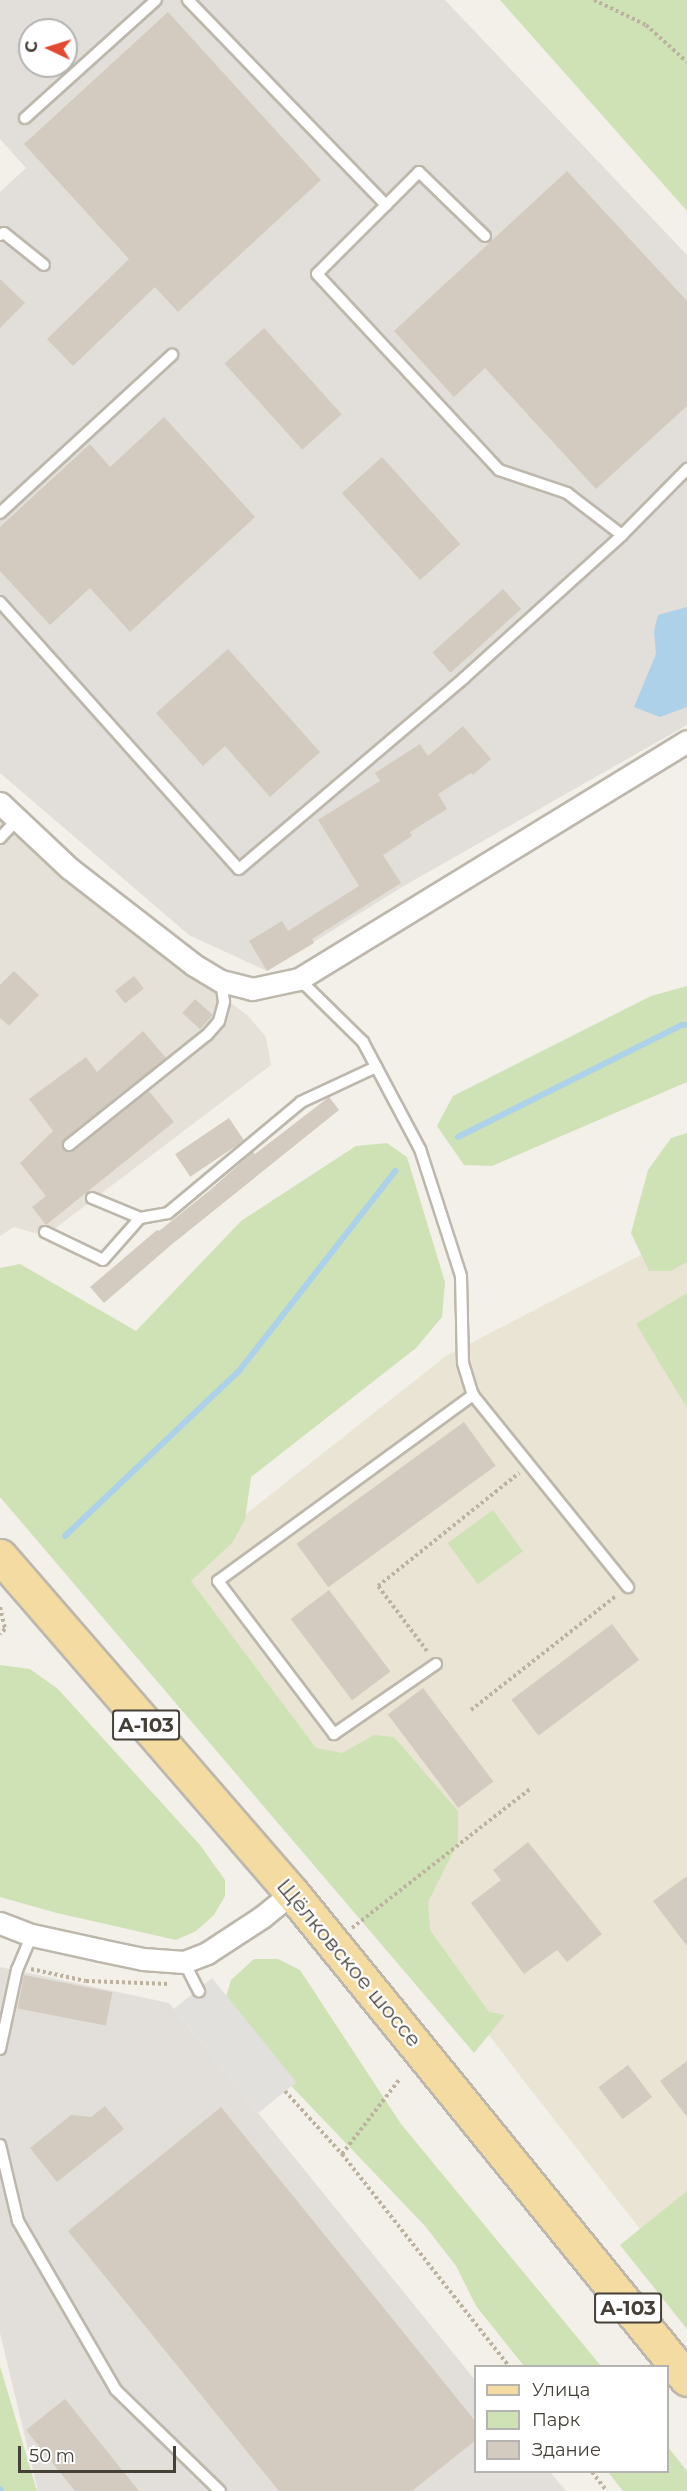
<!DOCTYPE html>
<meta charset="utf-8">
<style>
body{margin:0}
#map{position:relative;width:687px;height:2491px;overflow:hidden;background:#f3efe9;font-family:Montserrat,sans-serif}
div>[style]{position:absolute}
.residential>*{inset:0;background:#e6e1d8}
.industrial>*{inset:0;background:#e2deda}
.education>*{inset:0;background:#eae4d4}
.green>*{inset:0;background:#cfe2b6;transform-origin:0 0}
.parking>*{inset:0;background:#e1e0dd;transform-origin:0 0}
.water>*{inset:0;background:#acd1e9}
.stream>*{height:6px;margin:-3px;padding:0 3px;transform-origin:3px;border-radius:3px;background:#acd1e9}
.building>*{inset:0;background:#d3cbbf;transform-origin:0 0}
.path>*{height:4px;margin-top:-2px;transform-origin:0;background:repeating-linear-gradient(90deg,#bdb29f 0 3px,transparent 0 6px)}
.roads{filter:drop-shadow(2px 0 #bdb7ac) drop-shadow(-2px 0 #bdb7ac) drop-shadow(0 2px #bdb7ac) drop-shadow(0 -2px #bdb7ac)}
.service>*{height:10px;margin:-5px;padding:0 5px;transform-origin:5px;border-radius:5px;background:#fff}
.minor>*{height:21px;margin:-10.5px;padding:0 10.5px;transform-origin:10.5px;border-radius:10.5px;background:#fff}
.primary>*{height:33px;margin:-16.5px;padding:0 16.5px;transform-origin:16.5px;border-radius:16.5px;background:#f3dba1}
span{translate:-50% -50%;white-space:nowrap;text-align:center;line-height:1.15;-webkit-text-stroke:4.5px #fff;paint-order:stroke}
.shield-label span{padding:2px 4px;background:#fff;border:2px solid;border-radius:4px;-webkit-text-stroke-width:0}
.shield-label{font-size:20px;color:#454038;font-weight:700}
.street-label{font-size:21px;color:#454038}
.legend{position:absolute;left:474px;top:2365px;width:195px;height:108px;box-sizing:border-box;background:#fff;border:2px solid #b5b3af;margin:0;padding:8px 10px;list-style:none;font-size:18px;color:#454038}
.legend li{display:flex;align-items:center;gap:12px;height:30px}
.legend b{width:30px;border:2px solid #b5b3af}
.north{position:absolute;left:18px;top:18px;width:60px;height:60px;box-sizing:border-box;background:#fff;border:2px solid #b5b3af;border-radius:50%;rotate:274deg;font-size:16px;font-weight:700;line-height:24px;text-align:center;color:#454038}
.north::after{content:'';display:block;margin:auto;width:21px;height:27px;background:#e34830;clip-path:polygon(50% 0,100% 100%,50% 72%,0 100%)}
.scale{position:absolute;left:18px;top:2446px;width:158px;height:27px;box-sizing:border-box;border:3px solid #454038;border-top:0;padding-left:8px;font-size:18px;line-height:21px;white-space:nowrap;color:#454038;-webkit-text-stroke:4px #fff;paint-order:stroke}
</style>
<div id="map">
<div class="residential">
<i style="clip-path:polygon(0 812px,71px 880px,248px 1016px,266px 1037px,271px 1065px,45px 1236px,14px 1227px,0 1236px)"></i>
</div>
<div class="industrial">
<i style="clip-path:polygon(evenodd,0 0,445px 0,687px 255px,687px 725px,402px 887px,267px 971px,189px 935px,0 773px,0 192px,26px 168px,0 139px,0 0,30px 30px,66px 30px,66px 66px,30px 66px,30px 30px)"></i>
<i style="clip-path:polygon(0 1967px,169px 2003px,475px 2380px,476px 2472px,550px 2472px,566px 2491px,38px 2491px,0 2333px)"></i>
</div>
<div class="education">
<i style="clip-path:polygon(687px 1231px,687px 2289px,524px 2081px,150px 1590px,446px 1356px)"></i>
</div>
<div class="green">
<i style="clip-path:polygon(500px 0,687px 0,687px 211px)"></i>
<i style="clip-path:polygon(687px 986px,687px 1082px,492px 1166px,464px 1165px,437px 1126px,453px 1096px,651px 996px)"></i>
<i style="clip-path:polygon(687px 1133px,687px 1262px,671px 1271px,649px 1271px,631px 1233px,648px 1170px,671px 1138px)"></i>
<i style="clip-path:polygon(387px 1143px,407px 1157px,445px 1282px,442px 1317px,416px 1348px,251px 1477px,245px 1520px,232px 1543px,191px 1581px,316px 1748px,342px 1753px,374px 1735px,394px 1737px,458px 1811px,458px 1842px,428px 1902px,430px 1930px,489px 2012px,505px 2015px,474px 2053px,0 1497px,0 1268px,20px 1264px,136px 1331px,241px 1221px,356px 1146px)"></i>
<i style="clip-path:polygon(687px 1293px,687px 1408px,636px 1324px)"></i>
<i style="left:493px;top:1510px;width:51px;height:56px;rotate:54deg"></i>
<i style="clip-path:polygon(0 1665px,30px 1669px,58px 1689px,200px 1845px,225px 1880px,225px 1896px,214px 1915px,196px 1931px,176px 1940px,57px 1913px,0 1897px)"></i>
<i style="clip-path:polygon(254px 1959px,278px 1959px,300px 1970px,401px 2124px,601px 2366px,524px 2366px,476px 2306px,456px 2266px,425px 2226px,231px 2023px,226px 1997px,231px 1980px)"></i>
<i style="clip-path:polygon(687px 2191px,687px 2329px,620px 2245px)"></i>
<i style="clip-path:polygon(0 2366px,37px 2491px,0 2491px)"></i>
<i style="clip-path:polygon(668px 2447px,687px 2471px,687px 2491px,623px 2491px,608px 2472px,668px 2472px)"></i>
</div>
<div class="parking">
<i style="left:212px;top:1978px;width:134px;height:49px;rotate:51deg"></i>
</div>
<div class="water">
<i style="clip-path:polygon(687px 607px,687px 707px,660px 717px,634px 707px,656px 654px,654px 631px,658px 615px)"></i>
</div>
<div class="stream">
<i style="left:458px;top:1137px;width:250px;rotate:-26.6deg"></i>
<i style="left:682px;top:1025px;width:5px"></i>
<i style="left:65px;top:1536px;width:240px;rotate:-43.5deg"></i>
<i style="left:239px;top:1371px;width:254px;rotate:-52deg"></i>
<i style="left:0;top:2489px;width:2px;rotate:63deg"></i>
</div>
<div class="building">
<i style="clip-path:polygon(168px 12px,321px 180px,178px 312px,155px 287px,73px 366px,47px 339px,129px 259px,24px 144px)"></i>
<i style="clip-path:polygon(567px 171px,687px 301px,687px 406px,596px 489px,485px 368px,454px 397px,394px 331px)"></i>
<i style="clip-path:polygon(0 279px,25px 303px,0 328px)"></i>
<i style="left:264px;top:328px;width:116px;height:53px;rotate:48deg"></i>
<i style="clip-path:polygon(164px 417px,255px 517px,130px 632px,90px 588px,50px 625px,0 571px,0 527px,90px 444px,110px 467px)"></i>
<i style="left:382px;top:457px;width:117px;height:54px;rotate:48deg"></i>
<i style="left:503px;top:589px;width:27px;height:95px;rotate:48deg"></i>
<i style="clip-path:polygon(228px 649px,320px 752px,270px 797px,225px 746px,203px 766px,156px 713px)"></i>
<i style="clip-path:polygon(463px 726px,491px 759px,473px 775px,471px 773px,438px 794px,447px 809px,410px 832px,412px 836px,383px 855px,401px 883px,312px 939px,314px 943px,267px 971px,249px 941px,282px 921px,288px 931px,359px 886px,318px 820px,380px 781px,375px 773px,420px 744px,428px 756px)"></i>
<i style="clip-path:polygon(14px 971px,39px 995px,9px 1026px,0 1018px,0 985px)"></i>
<i style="left:134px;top:976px;width:16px;height:24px;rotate:52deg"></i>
<i style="left:195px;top:999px;width:24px;height:19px;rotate:42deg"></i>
<i style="clip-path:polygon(143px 1031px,166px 1058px,64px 1139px,62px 1147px,67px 1152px,74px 1151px,149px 1091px,174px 1122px,46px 1225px,32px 1207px,46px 1196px,20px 1163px,53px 1131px,29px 1099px,86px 1057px,97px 1072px)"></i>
<i style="clip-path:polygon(329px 1097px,339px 1110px,171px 1245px,104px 1303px,90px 1287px,157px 1230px,159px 1231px,209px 1191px,253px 1152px,255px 1154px)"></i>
<i style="left:229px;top:1118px;width:27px;height:65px;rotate:56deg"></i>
<i style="left:464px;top:1422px;width:54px;height:207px;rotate:54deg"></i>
<i style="left:329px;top:1590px;width:102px;height:48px;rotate:53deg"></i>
<i style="left:612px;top:1624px;width:45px;height:126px;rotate:53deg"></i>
<i style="left:423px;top:1688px;width:117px;height:44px;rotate:53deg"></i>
<i style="clip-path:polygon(528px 1842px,602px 1934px,567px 1962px,557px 1950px,524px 1974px,471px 1903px,501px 1880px,493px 1870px)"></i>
<i style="clip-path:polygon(687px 1876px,687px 1946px,653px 1901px)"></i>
<i style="left:24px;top:1975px;width:90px;height:34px;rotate:11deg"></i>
<i style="clip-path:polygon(687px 2061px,687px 2117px,660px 2081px)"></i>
<i style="left:628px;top:2065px;width:40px;height:37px;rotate:53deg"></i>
<i style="clip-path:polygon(105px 2106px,124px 2129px,57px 2182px,30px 2148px,71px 2115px,91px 2117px)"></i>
<i style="clip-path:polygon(221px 2107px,476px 2422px,476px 2440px,412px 2491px,279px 2491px,68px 2231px)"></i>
<i style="clip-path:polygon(65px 2399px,139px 2491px,75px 2491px,26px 2430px)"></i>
</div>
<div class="path">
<i style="left:594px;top:0;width:58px;rotate:25.7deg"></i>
<i style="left:646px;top:25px;width:55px;rotate:42.1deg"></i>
<i style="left:0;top:1607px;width:23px;rotate:77deg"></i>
<i style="left:5px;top:1629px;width:7px;rotate:135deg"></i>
<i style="left:427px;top:1651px;width:81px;rotate:-127deg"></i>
<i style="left:378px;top:1586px;width:181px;rotate:-38.7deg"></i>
<i style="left:471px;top:1710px;width:184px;rotate:-38.2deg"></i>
<i style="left:352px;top:1928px;width:226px;rotate:-38deg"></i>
<i style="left:31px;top:1969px;width:56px;rotate:12.3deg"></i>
<i style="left:86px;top:1981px;width:84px;rotate:2deg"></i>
<i style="left:285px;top:2091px;width:85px;rotate:47.9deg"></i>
<i style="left:342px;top:2154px;width:270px;rotate:51.8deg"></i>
<i style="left:342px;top:2154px;width:93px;rotate:-52.4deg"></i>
<i style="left:592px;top:2472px;width:24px;rotate:52deg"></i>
</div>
<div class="roads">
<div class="service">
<i style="left:188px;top:0;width:285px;rotate:46deg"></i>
<i style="left:25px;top:118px;width:176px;rotate:-42deg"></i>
<i style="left:0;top:235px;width:4px;rotate:-27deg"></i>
<i style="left:4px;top:233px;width:51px;rotate:38.7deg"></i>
<i style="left:485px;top:236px;width:92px;rotate:-135.9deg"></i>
<i style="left:419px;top:172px;width:144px;rotate:135deg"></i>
<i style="left:317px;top:274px;width:267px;rotate:47.1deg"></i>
<i style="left:499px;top:470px;width:72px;rotate:18.7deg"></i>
<i style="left:567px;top:493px;width:69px;rotate:37.4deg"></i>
<i style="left:0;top:513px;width:234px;rotate:-42.6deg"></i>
<i style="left:0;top:602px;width:358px;rotate:48.2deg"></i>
<i style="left:239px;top:869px;width:295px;rotate:-40.3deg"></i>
<i style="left:464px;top:678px;width:213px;rotate:-42.1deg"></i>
<i style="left:622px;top:535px;width:93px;rotate:-45.4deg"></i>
<i style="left:0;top:838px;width:25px;rotate:-47deg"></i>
<i style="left:299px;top:979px;width:90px;rotate:44.5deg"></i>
<i style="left:363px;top:1042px;width:121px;rotate:62deg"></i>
<i style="left:420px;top:1149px;width:133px;rotate:72.1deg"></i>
<i style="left:461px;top:1276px;width:87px;rotate:88.7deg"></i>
<i style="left:463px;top:1363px;width:34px;rotate:73deg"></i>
<i style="left:473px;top:1395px;width:247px;rotate:51.1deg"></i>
<i style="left:69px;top:1145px;width:176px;rotate:-38.6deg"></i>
<i style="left:207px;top:1035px;width:18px;rotate:-49deg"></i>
<i style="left:219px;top:1021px;width:20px;rotate:-75deg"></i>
<i style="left:224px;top:1002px;width:21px;rotate:-98deg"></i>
<i style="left:92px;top:1198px;width:52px;rotate:22.6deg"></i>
<i style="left:45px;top:1232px;width:64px;rotate:25.8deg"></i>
<i style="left:103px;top:1260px;width:56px;rotate:-48.6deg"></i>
<i style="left:140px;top:1218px;width:28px;rotate:-10deg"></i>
<i style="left:168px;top:1213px;width:173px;rotate:-39.8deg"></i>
<i style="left:301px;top:1102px;width:83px;rotate:-25deg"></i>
<i style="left:436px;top:1664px;width:124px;rotate:145.5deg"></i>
<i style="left:334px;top:1734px;width:192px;rotate:-127.2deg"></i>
<i style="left:218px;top:1581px;width:316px;rotate:-36.1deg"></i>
<i style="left:184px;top:1962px;width:33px;rotate:63deg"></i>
<i style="left:0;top:2049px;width:81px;rotate:-77.9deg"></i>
<i style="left:17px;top:1970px;width:38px;rotate:-67deg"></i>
<i style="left:0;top:2145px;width:78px;rotate:76.7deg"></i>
<i style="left:18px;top:2221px;width:195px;rotate:59.9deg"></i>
<i style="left:116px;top:2390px;width:145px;rotate:44.2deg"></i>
</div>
<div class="minor">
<i style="left:0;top:803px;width:95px;rotate:43.3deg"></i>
<i style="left:69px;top:868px;width:158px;rotate:37.8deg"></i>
<i style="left:194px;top:965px;width:31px;rotate:31deg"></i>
<i style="left:221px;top:981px;width:32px;rotate:14deg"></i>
<i style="left:252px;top:989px;width:48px;rotate:-12deg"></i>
<i style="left:299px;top:979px;width:455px;rotate:-31.5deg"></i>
<i style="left:0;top:1923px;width:34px;rotate:21deg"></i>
<i style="left:32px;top:1935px;width:70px;rotate:12.4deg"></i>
<i style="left:100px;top:1950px;width:44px;rotate:11.8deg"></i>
<i style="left:143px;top:1959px;width:41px;rotate:4.2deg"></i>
<i style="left:184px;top:1962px;width:25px;rotate:-21deg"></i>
<i style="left:207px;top:1953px;width:66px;rotate:-33.2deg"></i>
<i style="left:262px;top:1917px;width:38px;rotate:-39deg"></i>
</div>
<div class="primary">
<i style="left:0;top:1556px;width:446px;rotate:49.1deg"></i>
<i style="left:292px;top:1893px;width:626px;rotate:50.9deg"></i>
</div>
</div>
<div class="shield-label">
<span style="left:146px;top:1725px">А-103</span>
<span style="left:628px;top:2308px">А-103</span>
</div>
<div class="street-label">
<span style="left:349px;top:1963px;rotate:50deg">Щёлковское шоссе</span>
</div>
<ul class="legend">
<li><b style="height:8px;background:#f3dba1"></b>Улица</li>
<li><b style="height:16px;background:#cfe2b6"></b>Парк</li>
<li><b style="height:16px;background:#d3cbbf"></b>Здание</li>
</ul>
<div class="north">С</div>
<div class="scale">50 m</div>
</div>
